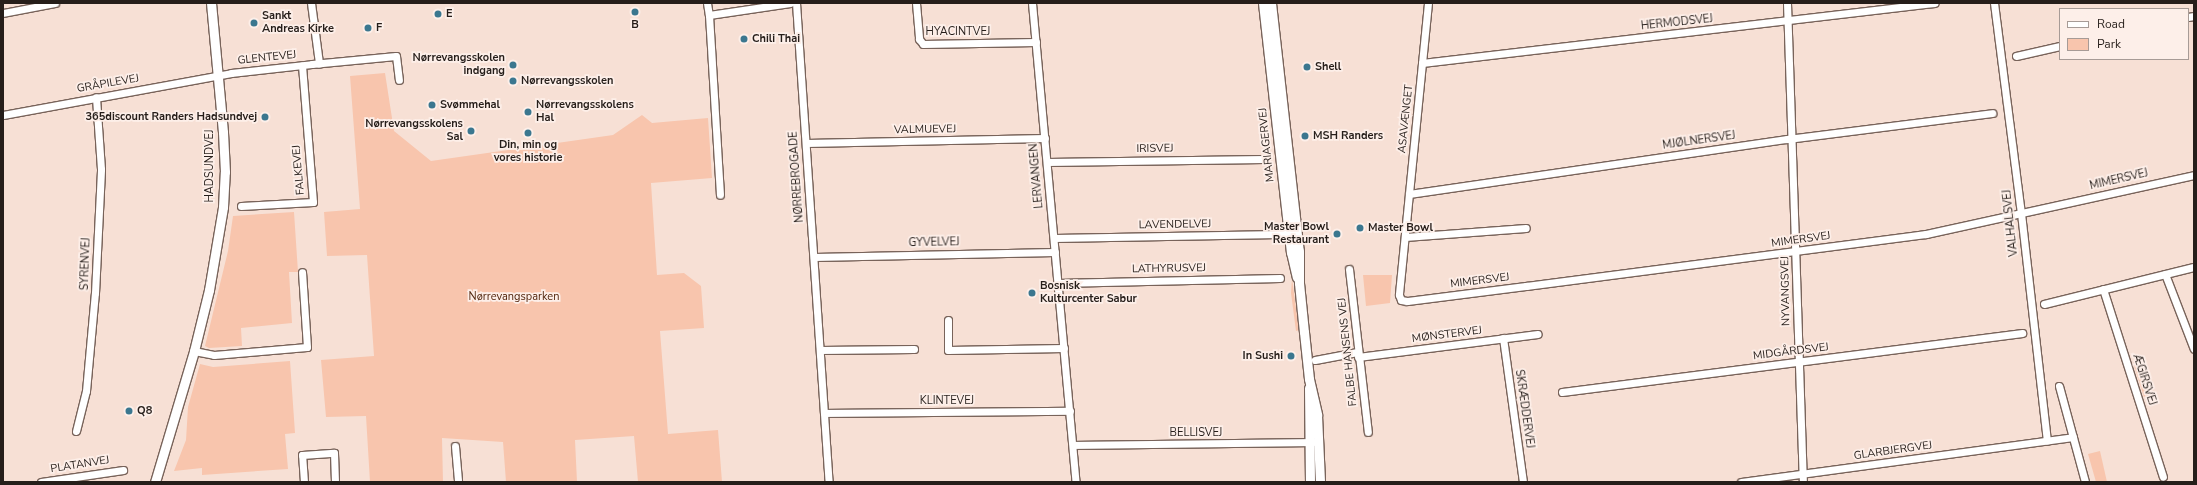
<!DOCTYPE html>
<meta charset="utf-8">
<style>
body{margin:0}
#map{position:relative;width:2197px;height:485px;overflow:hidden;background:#f7e0d5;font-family:"Nunito Sans",sans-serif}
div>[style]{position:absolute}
.green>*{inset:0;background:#f8c5ad}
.roads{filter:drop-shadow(1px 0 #78635a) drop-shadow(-1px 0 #78635a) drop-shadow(0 1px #78635a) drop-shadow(0 -1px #78635a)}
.minor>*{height:7px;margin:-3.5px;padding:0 3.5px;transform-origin:3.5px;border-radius:3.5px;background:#fff}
.tertiary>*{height:9px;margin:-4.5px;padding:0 4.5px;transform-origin:4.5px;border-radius:4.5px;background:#fff}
.dots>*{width:11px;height:11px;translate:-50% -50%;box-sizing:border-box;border:2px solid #fdefe9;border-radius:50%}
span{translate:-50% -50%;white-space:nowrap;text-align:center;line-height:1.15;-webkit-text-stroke:3.5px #fdefe9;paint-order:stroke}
.poi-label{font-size:11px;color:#261e1a;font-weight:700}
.left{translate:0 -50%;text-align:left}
.right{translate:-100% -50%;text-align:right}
.street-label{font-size:11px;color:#261e1a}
.park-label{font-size:11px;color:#52250d}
.frame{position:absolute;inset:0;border:4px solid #261e1a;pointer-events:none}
.legend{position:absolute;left:2059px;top:8px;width:130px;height:52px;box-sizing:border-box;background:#fdefe9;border:1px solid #a79b96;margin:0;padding:5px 7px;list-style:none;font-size:12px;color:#261e1a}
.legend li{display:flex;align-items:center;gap:8px;height:20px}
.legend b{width:20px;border:1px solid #a79b96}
</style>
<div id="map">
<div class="green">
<i style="clip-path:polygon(385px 73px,394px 131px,431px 161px,613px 135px,642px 115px,652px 123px,708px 118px,712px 178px,651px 183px,657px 275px,684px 273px,701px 286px,704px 328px,660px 331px,668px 434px,718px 430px,722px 482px,638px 482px,634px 436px,575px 440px,577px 482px,506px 482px,503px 442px,442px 438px,443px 482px,370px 482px,366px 416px,326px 417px,321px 360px,374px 356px,367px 255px,327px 256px,324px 212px,360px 209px,350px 76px)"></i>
<i style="clip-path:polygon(294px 212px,298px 272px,289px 272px,292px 323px,241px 328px,242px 346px,209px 348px,205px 346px,228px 251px,233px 216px)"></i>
<i style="clip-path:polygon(1363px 275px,1392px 275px,1390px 303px,1366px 306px)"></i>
<i style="clip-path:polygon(1292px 279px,1299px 330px,1296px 331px,1291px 293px)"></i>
<i style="clip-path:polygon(290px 361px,295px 433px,285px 434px,288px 469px,202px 475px,202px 468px,174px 471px,186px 440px,188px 407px,200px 364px,213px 367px)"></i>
<i style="clip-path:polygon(2138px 361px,2147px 375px,2152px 394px,2144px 397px,2133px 362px)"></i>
<i style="clip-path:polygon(2100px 451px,2107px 482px,2096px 482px,2088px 454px)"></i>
</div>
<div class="roads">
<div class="minor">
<i style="left:311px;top:3px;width:61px;rotate:82.4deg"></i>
<i style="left:707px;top:3px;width:12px;rotate:81deg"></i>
<i style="left:709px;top:15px;width:82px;rotate:-8.4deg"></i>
<i style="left:796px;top:3px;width:480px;rotate:86.1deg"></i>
<i style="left:916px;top:3px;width:36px;rotate:85deg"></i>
<i style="left:919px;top:39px;width:6px;rotate:51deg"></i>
<i style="left:923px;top:44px;width:113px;rotate:-1deg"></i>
<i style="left:1032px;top:3px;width:481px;rotate:84.8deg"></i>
<i style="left:1428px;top:3px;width:293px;rotate:95.7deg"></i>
<i style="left:1399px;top:295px;width:5px;rotate:68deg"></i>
<i style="left:1401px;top:300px;width:6px;rotate:9deg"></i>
<i style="left:1407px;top:301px;width:120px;rotate:-7.2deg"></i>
<i style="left:1526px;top:286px;width:403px;rotate:-7.4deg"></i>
<i style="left:1926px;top:234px;width:274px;rotate:-12.4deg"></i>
<i style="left:1787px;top:3px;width:479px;rotate:88.1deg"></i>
<i style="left:1994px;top:3px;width:212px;rotate:82.7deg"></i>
<i style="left:2021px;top:213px;width:229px;rotate:83.5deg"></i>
<i style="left:3px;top:13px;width:53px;rotate:-10.9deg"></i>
<i style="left:709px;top:15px;width:180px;rotate:86.5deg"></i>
<i style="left:2188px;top:17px;width:6px;rotate:-9deg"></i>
<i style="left:2016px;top:56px;width:45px;rotate:-12.8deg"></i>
<i style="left:1422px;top:63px;width:516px;rotate:-6.68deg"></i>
<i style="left:3px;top:115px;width:232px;rotate:-10.4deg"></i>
<i style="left:231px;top:73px;width:81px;rotate:-6.3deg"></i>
<i style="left:312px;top:64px;width:84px;rotate:-5.4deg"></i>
<i style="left:396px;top:56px;width:24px;rotate:83deg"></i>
<i style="left:806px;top:143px;width:239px;rotate:-1.2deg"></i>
<i style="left:1047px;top:162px;width:217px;rotate:-0.8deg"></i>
<i style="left:1409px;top:194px;width:382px;rotate:-8.3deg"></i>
<i style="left:1787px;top:139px;width:207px;rotate:-7.2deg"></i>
<i style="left:241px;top:206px;width:72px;rotate:-3.2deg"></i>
<i style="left:313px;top:202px;width:137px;rotate:-94.6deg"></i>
<i style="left:1405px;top:237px;width:121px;rotate:-4.3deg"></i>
<i style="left:1054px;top:238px;width:239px;rotate:-1deg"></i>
<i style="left:814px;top:257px;width:241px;rotate:-1.2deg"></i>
<i style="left:1349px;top:269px;width:164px;rotate:83.4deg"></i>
<i style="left:2165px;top:274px;width:80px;rotate:68.9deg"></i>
<i style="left:1058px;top:283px;width:222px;rotate:-1.3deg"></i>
<i style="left:2103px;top:289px;width:197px;rotate:72.3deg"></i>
<i style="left:2044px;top:304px;width:154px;rotate:-13.9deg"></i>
<i style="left:948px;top:320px;width:30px;rotate:90deg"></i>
<i style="left:948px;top:350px;width:116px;rotate:-1deg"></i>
<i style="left:1503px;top:338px;width:145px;rotate:82.1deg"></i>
<i style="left:820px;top:350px;width:94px;rotate:-0.6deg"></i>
<i style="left:194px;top:351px;width:20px;rotate:11deg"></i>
<i style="left:214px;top:355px;width:93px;rotate:-4.9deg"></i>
<i style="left:307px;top:347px;width:75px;rotate:-93.8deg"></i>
<i style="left:1358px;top:357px;width:181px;rotate:-7.3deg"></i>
<i style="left:1315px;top:360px;width:43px;rotate:-10.8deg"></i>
<i style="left:2059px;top:386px;width:99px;rotate:74.8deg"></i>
<i style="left:1562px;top:392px;width:464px;rotate:-7.3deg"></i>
<i style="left:824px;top:413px;width:246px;rotate:-0.5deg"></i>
<i style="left:76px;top:431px;width:41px;rotate:-76deg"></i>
<i style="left:86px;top:391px;width:98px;rotate:-84.8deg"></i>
<i style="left:95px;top:293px;width:124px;rotate:-87.2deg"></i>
<i style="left:101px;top:169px;width:72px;rotate:-94deg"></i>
<i style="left:1073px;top:445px;width:240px;rotate:-0.7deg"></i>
<i style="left:455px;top:446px;width:36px;rotate:85deg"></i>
<i style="left:41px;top:482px;width:83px;rotate:-8.3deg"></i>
<i style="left:304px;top:482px;width:27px;rotate:-94deg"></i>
<i style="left:302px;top:455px;width:32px;rotate:-4deg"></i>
<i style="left:334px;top:453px;width:29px;rotate:88deg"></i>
<i style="left:1741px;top:482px;width:335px;rotate:-7.7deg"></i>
</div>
<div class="tertiary">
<i style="left:1263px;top:3px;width:251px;rotate:83.6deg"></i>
<i style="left:1291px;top:252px;width:26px;rotate:77deg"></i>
<i style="left:1271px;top:3px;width:250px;rotate:83.6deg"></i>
<i style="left:1299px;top:251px;width:32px;rotate:90deg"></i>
<i style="left:1299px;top:283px;width:49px;rotate:84.2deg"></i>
<i style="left:1304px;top:332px;width:47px;rotate:83.9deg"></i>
<i style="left:1309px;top:379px;width:37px;rotate:77deg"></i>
<i style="left:1317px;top:415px;width:67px;rotate:87.4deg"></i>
<i style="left:1309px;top:388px;width:94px;rotate:89.4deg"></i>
<i style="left:155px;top:482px;width:137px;rotate:-73.4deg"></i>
<i style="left:194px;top:351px;width:63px;rotate:-76.2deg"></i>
<i style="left:209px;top:290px;width:84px;rotate:-80.4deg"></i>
<i style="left:223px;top:207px;width:35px;rotate:-87deg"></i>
<i style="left:225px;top:172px;width:40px;rotate:-92.9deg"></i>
<i style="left:223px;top:132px;width:130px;rotate:-95.3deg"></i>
</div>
</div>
<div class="dots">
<i style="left:635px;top:12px;background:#3b778f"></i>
<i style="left:438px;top:14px;background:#3b778f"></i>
<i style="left:254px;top:23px;background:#3b778f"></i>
<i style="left:368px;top:28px;background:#3b778f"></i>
<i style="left:744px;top:39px;background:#3b778f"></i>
<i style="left:513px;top:65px;background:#3b778f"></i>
<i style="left:1307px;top:67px;background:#3b778f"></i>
<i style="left:513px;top:81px;background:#3b778f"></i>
<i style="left:432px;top:105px;background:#3b778f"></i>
<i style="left:528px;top:112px;background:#3b778f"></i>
<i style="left:265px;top:117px;background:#3b778f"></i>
<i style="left:471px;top:131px;background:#3b778f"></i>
<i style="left:528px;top:133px;background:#3b778f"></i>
<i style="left:1305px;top:136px;background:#3b778f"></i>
<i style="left:1360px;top:228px;background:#3b778f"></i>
<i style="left:1337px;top:234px;background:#3b778f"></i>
<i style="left:1032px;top:293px;background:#3b778f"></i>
<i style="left:1291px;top:356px;background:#3b778f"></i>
<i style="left:129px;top:411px;background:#3b778f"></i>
</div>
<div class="poi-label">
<span class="left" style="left:446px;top:14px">E</span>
<span class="left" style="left:262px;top:23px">Sankt<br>Andreas Kirke</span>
<span style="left:635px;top:25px">B</span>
<span class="left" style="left:376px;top:28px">F</span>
<span class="left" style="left:752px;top:39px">Chili Thai</span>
<span class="right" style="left:505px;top:65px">Nørrevangsskolen<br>indgang</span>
<span class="left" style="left:1315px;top:67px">Shell</span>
<span class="left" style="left:521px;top:81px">Nørrevangsskolen</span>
<span class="left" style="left:440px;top:105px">Svømmehal</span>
<span class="left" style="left:536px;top:112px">Nørrevangsskolens<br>Hal</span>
<span class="right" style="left:257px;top:117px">365discount Randers Hadsundvej</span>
<span class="right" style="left:463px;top:131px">Nørrevangsskolens<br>Sal</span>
<span class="left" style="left:1313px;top:136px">MSH Randers</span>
<span style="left:528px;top:152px">Din, min og<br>vores historie</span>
<span class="right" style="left:1329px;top:234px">Master Bowl<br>Restaurant</span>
<span class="left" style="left:1368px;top:228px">Master Bowl</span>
<span class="left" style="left:1040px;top:293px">Bosnisk<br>Kulturcenter Sabur</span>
<span class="right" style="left:1283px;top:356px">In Sushi</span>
<span class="left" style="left:137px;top:411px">Q8</span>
</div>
<div class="street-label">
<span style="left:1677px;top:23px;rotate:-6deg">HERMODSVEJ</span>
<span style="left:958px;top:32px">HYACINTVEJ</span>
<span style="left:267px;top:58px;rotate:-6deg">GLENTEVEJ</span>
<span style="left:108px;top:84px;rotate:-10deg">GRÅPILEVEJ</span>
<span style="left:1406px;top:119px;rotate:-84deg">ASAVÆNGET</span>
<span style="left:925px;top:130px;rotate:-1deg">VALMUEVEJ</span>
<span style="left:1699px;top:141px;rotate:-8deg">MJØLNERSVEJ</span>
<span style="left:1267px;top:145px;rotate:-96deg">MARIAGERVEJ</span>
<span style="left:1155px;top:149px;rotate:-1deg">IRISVEJ</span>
<span style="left:210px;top:166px;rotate:-90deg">HADSUNDVEJ</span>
<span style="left:299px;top:170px;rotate:-95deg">FALKEVEJ</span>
<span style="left:1037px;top:176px;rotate:-95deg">LERVANGEN</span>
<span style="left:797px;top:177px;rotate:-94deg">NØRREBROGADE</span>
<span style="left:2119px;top:180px;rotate:-13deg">MIMERSVEJ</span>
<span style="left:2011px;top:223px;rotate:-96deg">VALHALSVEJ</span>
<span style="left:1175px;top:225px;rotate:-1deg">LAVENDELVEJ</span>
<span style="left:1801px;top:240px;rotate:-8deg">MIMERSVEJ</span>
<span style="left:934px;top:243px;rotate:-1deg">GYVELVEJ</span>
<span style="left:86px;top:264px;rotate:-88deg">SYRENVEJ</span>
<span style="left:1169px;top:269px;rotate:-1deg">LATHYRUSVEJ</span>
<span style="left:1480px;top:281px;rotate:-7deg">MIMERSVEJ</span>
<span style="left:1786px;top:291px;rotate:-91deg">NYVANGSVEJ</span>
<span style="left:1447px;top:335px;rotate:-7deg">MØNSTERVEJ</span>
<span style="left:1348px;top:352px;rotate:-96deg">FALBE HANSENS VEJ</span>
<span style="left:1791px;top:352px;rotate:-7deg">MIDGÅRDSVEJ</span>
<span style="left:2144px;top:380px;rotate:72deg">ÆGIRSVEJ</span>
<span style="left:947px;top:401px">KLINTEVEJ</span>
<span style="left:1524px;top:409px;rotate:82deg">SKRÆDDERVEJ</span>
<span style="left:1196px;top:433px">BELLISVEJ</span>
<span style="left:1893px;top:451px;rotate:-8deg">GLARBJERGVEJ</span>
<span style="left:80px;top:465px;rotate:-9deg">PLATANVEJ</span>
</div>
<div class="park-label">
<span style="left:514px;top:297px">Nørrevangsparken</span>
</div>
<div class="frame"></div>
<ul class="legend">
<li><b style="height:5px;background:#fff"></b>Road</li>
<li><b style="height:11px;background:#f8c5ad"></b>Park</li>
</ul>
</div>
